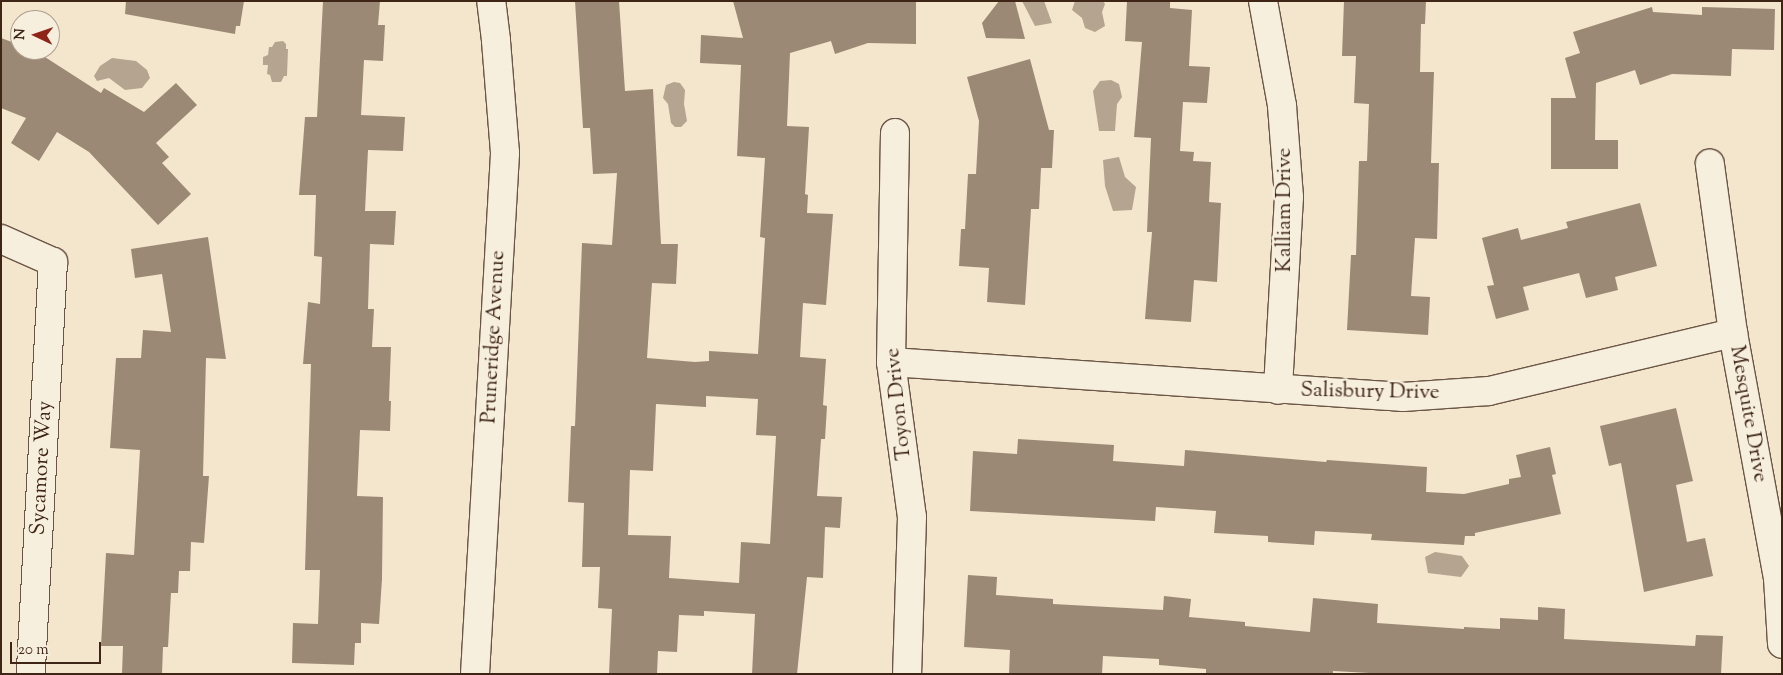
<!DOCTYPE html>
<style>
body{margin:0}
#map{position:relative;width:1783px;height:675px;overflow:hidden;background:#f3e6cd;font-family:"Sorts Mill Goudy",serif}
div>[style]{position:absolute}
.water>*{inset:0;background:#b5a48f}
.building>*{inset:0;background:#9c8975}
.roads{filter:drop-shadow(1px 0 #6b5544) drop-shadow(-1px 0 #6b5544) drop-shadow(0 1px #6b5544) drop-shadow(0 -1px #6b5544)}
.minor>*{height:28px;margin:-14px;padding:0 14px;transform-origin:14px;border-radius:14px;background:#f7efde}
.secondary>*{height:28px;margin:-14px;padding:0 14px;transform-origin:14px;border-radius:14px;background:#f7efde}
span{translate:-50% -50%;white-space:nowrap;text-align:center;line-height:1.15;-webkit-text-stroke:5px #f7efde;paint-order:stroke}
.street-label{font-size:21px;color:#3e2516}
.frame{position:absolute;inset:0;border:2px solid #3e2516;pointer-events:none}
.north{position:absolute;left:10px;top:10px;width:50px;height:50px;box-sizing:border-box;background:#f7efde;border:1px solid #ad9e8e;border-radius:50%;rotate:273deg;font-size:14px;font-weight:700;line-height:20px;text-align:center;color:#3e2516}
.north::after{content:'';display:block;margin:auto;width:18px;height:22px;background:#8f2418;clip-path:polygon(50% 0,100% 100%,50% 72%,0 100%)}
.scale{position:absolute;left:10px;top:642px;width:91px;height:22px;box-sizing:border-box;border:2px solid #3e2516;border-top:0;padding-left:6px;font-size:15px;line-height:18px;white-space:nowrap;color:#3e2516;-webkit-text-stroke:4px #f7efde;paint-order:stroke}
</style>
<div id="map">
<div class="water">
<i style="clip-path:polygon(1022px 1px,1044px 1px,1052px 23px,1035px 26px)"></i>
<i style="clip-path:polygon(1075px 1px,1103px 1px,1105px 4px,1102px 12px,1105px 26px,1095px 32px,1085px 28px,1082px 18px,1072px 10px)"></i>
<i style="clip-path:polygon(283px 41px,286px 44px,286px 49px,288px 49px,287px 76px,284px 76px,281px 82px,272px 82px,270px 75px,267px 74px,268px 65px,263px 65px,263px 57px,268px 55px,269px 47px,272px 47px,275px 42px)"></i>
<i style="clip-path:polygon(112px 58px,136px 61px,147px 70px,150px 78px,142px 88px,125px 90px,109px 78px,97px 81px,94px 76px,100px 66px)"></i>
<i style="clip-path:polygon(1111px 80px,1119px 84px,1122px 97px,1117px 104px,1115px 131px,1099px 131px,1093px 91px,1100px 81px)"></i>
<i style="clip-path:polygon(674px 82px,680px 83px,685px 90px,684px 104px,687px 121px,681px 127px,675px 127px,671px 123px,668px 104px,663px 98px,666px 85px)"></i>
<i style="clip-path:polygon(1119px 157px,1125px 177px,1136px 187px,1132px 210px,1113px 211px,1105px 186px,1103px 160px)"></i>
<i style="clip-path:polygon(1435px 552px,1462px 556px,1469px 566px,1461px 577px,1428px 573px,1425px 557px)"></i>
</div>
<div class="building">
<i style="clip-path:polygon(126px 1px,244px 1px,240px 26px,236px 26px,235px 34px,125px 14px)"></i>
<i style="clip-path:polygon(323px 1px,380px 1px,378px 25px,385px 25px,383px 61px,364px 60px,361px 115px,405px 117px,403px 151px,368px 150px,365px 211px,396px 211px,394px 245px,370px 244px,368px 309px,374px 309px,372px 347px,391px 347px,389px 401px,391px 401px,390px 431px,360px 430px,357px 496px,383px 497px,382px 579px,379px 624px,361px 623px,361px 643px,355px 643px,354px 665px,292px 663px,293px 623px,318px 624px,320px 570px,305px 570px,311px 364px,303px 364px,308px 302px,320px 304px,322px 257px,314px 256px,316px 195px,299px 195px,305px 117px,317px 117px)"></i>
<i style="clip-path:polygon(evenodd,575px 1px,619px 1px,625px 91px,653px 89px,661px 244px,678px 244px,676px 284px,652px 283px,647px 358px,695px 362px,709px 361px,709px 351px,758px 354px,765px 238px,760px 237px,765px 158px,737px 156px,741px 65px,700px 63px,701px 35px,743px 38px,733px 1px,916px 1px,916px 44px,868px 43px,835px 54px,831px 41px,790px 53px,787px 126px,809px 127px,805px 194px,808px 195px,807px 213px,833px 214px,826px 305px,803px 303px,800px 357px,826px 359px,823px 405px,827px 406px,825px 439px,821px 439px,817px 496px,842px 497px,840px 528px,825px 527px,823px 578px,807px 577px,797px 674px,752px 674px,755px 614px,704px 611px,704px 616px,679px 615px,677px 652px,658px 651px,657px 674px,609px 674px,612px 609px,598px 608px,600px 567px,582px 567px,584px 503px,568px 502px,571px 426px,575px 426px,582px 243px,612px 245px,617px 173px,593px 174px,590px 128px,583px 128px,575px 1px,706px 396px,758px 399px,756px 435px,776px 436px,770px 544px,741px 542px,739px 583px,669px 578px,671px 536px,628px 535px,630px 470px,653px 471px,656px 404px,706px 407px,706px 396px)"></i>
<i style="clip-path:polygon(999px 1px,1015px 1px,1025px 39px,986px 38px,982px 23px)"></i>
<i style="clip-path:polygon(1127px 1px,1170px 1px,1170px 8px,1192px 10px,1189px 66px,1210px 67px,1207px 103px,1183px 102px,1180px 151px,1194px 152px,1193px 161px,1211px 162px,1209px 202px,1221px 203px,1217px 282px,1194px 280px,1191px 322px,1145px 319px,1152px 232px,1147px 232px,1151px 138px,1134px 137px,1142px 42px,1125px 41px)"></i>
<i style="clip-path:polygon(1344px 1px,1426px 1px,1425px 24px,1421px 24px,1420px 72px,1434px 72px,1431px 163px,1439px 163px,1437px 239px,1415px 238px,1411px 296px,1430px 297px,1428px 335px,1347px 330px,1351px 255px,1356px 255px,1359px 161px,1367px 161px,1369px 104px,1354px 103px,1356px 56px,1342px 56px)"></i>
<i style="clip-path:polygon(1652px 7px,1653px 12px,1702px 15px,1702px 7px,1775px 9px,1774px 50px,1732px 49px,1731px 76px,1672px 74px,1640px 85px,1635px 70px,1596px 83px,1595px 140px,1618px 140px,1618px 169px,1551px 169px,1551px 98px,1576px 98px,1565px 58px,1580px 53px,1573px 32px)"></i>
<i style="clip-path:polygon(1px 38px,20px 45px,20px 50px,34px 50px,101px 93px,104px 88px,144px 112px,176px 83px,197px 105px,156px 143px,169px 157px,162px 163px,191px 194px,158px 225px,89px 152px,57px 132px,39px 161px,11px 143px,26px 118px,1px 108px)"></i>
<i style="clip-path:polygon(1030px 59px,1049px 130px,1054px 130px,1052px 168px,1041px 168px,1039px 209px,1031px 209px,1025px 305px,987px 302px,989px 268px,959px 266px,961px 229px,965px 229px,968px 174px,976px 174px,979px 121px,967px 77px)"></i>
<i style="clip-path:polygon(1640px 203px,1657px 266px,1615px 277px,1618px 290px,1586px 298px,1579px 273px,1523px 287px,1529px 310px,1496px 319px,1487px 286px,1494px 285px,1482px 238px,1518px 228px,1521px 240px,1568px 228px,1566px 222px)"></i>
<i style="clip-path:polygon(208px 237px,226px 359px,206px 358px,203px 476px,209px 476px,204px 543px,191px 542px,190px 571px,179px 571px,178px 593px,171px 593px,168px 647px,163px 647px,162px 674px,122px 674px,123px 646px,101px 646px,106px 553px,134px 555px,140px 450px,110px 448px,116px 358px,141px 358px,143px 330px,171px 332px,162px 274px,135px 278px,131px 249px)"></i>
<i style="clip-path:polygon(1676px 408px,1693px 481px,1676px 485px,1687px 542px,1705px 538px,1713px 576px,1644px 592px,1621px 463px,1609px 466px,1600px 426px)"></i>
<i style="clip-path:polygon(1018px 439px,1114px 445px,1113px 461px,1184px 466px,1185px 450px,1326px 462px,1327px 460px,1427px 467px,1426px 492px,1464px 494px,1509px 484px,1509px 479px,1521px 477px,1516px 455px,1550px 447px,1556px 474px,1552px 475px,1561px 514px,1475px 533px,1475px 536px,1465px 536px,1464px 545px,1371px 540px,1372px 534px,1315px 531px,1314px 545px,1268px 542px,1268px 536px,1214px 533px,1216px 511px,1156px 507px,1155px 521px,970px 511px,973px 451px,1017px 454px)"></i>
<i style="clip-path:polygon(968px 575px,997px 577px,996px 595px,1053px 599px,1053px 604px,1163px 610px,1164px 596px,1191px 599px,1189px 617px,1245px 622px,1245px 626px,1310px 632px,1313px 598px,1378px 604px,1377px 623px,1464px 629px,1464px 627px,1500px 629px,1500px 618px,1538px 620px,1538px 607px,1565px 609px,1564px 639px,1695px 646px,1696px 635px,1723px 636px,1721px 674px,1388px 674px,1333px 671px,1333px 674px,1206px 674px,1206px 669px,1159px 665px,1159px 659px,1103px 656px,1102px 674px,1009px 674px,1010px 650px,964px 647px)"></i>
</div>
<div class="roads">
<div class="minor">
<i style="left:1263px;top:1px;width:107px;rotate:79.7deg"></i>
<i style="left:1282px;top:106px;width:91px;rotate:85.6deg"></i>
<i style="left:1289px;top:197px;width:193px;rotate:93.3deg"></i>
<i style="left:895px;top:133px;width:229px;rotate:91deg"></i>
<i style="left:891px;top:362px;width:156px;rotate:82.3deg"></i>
<i style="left:912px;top:517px;width:157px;rotate:91.8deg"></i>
<i style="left:1px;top:239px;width:57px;rotate:23.9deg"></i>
<i style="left:53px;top:262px;width:413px;rotate:93.1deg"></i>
<i style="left:1733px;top:333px;width:249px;rotate:79.6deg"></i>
<i style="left:1778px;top:578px;width:66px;rotate:86.5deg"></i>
<i style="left:891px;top:362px;width:513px;rotate:3.91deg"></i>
<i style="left:1403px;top:397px;width:86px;rotate:-4deg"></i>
<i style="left:1489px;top:391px;width:251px;rotate:-13.4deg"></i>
<i style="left:1733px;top:333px;width:171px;rotate:-97.8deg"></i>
</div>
<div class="secondary">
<i style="left:475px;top:674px;width:522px;rotate:-86.7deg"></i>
<i style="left:505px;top:153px;width:113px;rotate:-94.6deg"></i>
<i style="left:496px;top:40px;width:39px;rotate:-97deg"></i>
</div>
</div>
<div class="street-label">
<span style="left:1285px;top:210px;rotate:-90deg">Kalliam Drive</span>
<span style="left:494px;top:337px;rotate:-87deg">Pruneridge Avenue</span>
<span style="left:1370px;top:392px;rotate:1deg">Salisbury Drive</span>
<span style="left:899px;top:404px;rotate:-96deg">Toyon Drive</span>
<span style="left:1748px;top:414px;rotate:80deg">Mesquite Drive</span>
<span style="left:42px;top:468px;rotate:-87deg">Sycamore Way</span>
</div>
<div class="frame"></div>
<div class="north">N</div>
<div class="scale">20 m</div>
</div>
